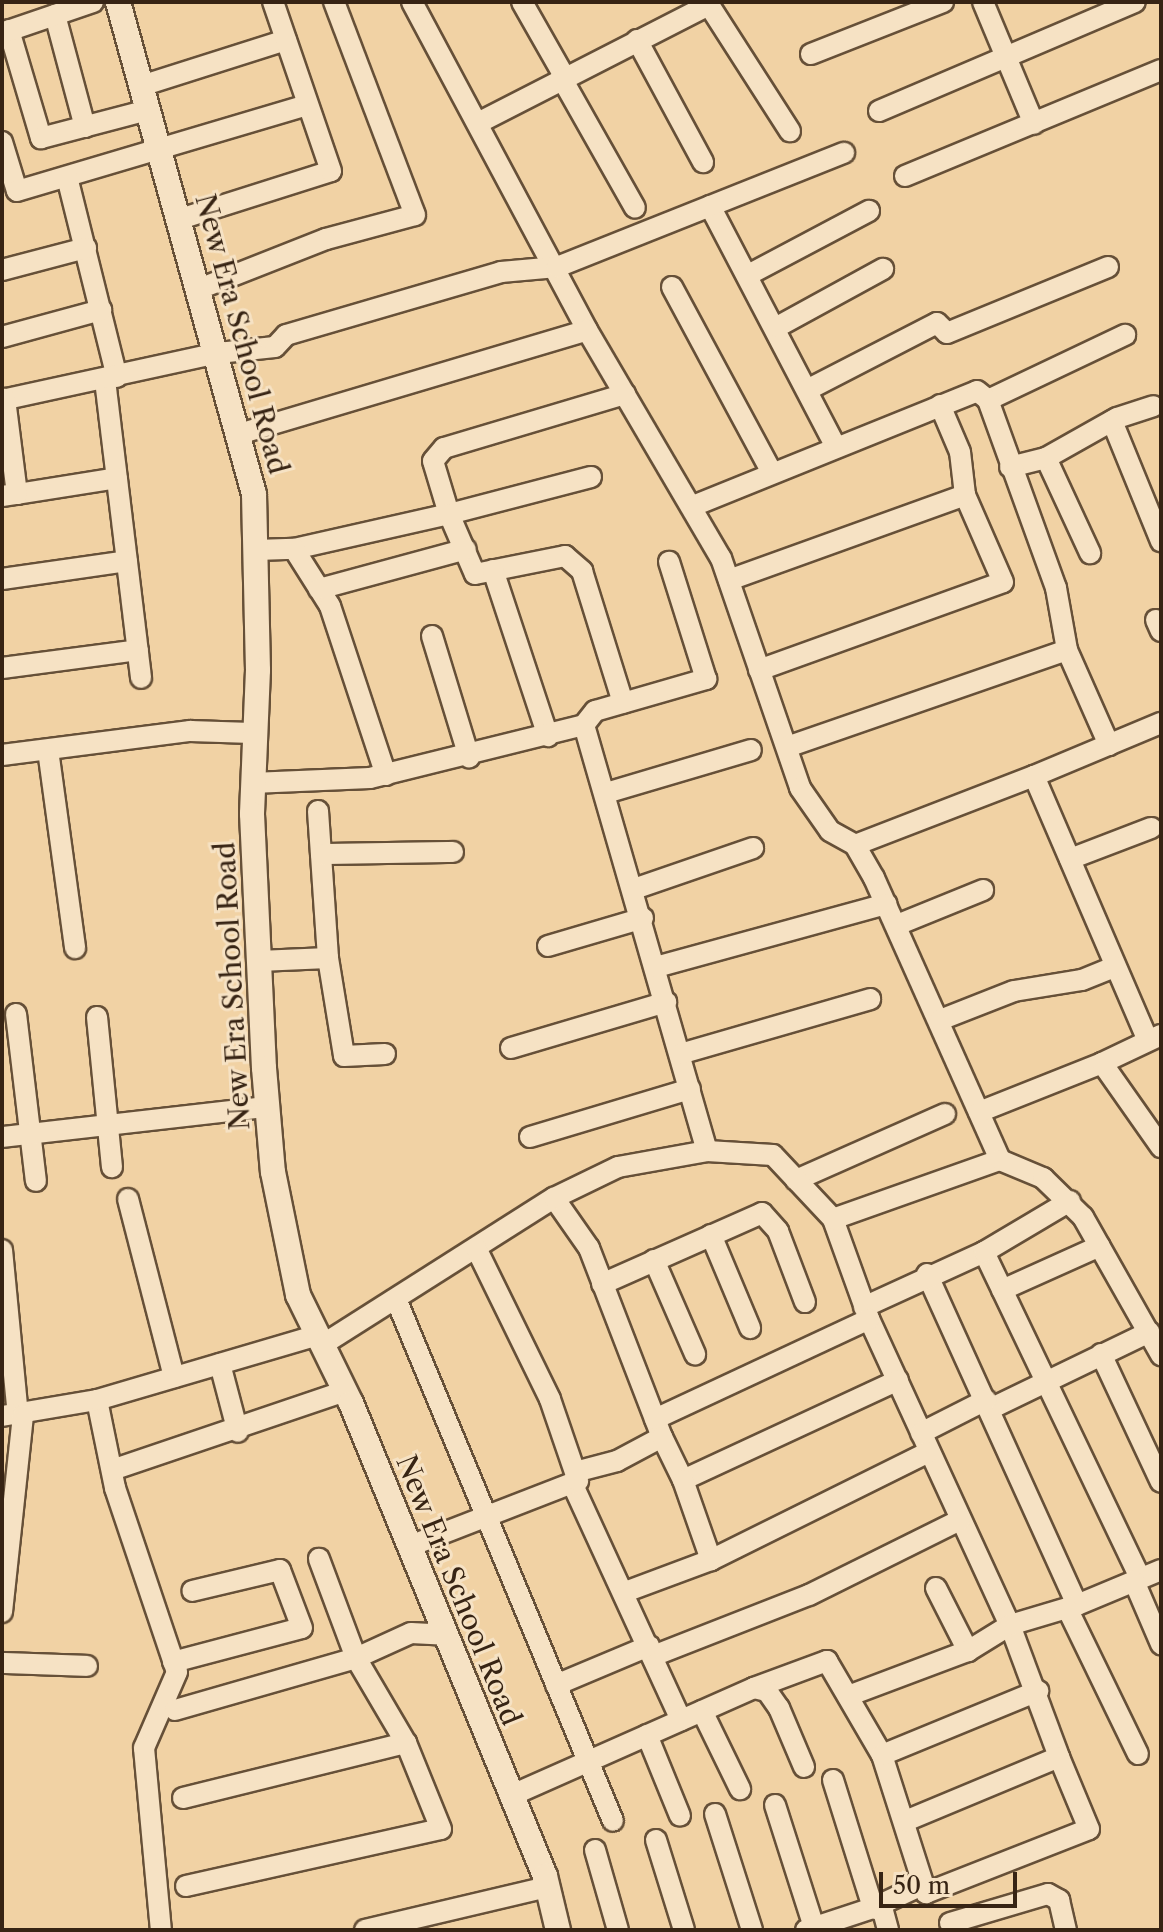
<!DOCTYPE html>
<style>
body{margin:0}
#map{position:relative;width:1163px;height:1932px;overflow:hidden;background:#f1d2a4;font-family:"Libre Caslon Text",serif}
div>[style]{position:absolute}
.roads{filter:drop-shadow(2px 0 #665038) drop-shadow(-2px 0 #665038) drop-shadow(0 2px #665038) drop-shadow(0 -2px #665038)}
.minor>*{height:20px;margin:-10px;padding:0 10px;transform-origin:10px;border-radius:10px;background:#f6e2c4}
.tertiary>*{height:24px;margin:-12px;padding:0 12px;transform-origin:12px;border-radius:12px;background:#f6e2c4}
span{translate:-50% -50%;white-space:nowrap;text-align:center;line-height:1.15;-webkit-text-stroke:6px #f6e2c4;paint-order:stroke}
.street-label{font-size:28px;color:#372414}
.frame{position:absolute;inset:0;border:4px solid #372414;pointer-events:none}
.scale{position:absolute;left:879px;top:1872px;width:138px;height:36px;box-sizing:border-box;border:4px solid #372414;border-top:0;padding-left:10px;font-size:24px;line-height:28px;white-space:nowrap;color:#372414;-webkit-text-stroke:6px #f6e2c4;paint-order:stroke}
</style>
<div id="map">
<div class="roads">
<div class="minor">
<i style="left:412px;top:2px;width:372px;rotate:61.9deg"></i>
<i style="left:587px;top:330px;width:264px;rotate:59.6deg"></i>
<i style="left:721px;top:558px;width:243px;rotate:71deg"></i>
<i style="left:800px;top:788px;width:52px;rotate:55.1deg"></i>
<i style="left:830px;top:831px;width:29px;rotate:29deg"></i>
<i style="left:855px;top:845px;width:38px;rotate:60deg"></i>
<i style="left:874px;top:878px;width:309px;rotate:65.9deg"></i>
<i style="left:522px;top:2px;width:85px;rotate:60.4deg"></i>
<i style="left:983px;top:2px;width:132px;rotate:67.3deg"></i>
<i style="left:55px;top:15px;width:116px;rotate:75deg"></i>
<i style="left:9px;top:30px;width:113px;rotate:73.5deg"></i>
<i style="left:41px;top:138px;width:111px;rotate:-14.7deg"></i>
<i style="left:2px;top:33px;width:96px;rotate:-18.8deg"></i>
<i style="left:637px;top:40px;width:139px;rotate:61.6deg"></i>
<i style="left:811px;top:54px;width:142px;rotate:-21.5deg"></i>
<i style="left:561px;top:77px;width:150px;rotate:60.5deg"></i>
<i style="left:141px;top:86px;width:152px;rotate:-17.6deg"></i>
<i style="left:879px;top:111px;width:278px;rotate:-23.1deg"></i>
<i style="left:478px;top:123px;width:259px;rotate:-27.1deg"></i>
<i style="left:709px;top:5px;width:150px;rotate:57.3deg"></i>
<i style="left:2px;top:142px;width:51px;rotate:73deg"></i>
<i style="left:17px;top:191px;width:303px;rotate:-16.5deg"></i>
<i style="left:905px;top:176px;width:277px;rotate:-22.5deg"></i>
<i style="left:67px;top:177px;width:206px;rotate:76deg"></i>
<i style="left:710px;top:206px;width:270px;rotate:62.4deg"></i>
<i style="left:180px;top:219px;width:158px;rotate:-17.6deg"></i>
<i style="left:331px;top:171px;width:179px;rotate:-108.9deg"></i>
<i style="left:2px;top:270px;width:87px;rotate:-14.7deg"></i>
<i style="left:748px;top:275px;width:137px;rotate:-27.9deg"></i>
<i style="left:672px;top:287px;width:209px;rotate:61.7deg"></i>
<i style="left:199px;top:289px;width:136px;rotate:-21.5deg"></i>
<i style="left:326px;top:239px;width:92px;rotate:-15.1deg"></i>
<i style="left:415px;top:215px;width:228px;rotate:-110.8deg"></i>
<i style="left:777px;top:327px;width:121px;rotate:-28.7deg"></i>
<i style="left:2px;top:337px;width:103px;rotate:-15.3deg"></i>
<i style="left:105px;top:380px;width:300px;rotate:83.1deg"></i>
<i style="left:807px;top:390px;width:146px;rotate:-27.3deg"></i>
<i style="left:937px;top:323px;width:14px;rotate:45deg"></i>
<i style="left:947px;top:333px;width:174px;rotate:-22.3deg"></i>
<i style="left:2px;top:400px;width:221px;rotate:-12.3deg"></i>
<i style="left:218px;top:353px;width:57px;rotate:-6deg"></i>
<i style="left:275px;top:347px;width:16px;rotate:-47deg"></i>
<i style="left:286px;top:335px;width:224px;rotate:-16.3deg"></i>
<i style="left:501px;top:272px;width:56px;rotate:-5.1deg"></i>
<i style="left:557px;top:267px;width:309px;rotate:-21.7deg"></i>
<i style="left:988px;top:400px;width:152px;rotate:-25.4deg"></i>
<i style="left:1112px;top:421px;width:130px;rotate:67.8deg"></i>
<i style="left:239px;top:434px;width:363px;rotate:-16.6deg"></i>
<i style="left:1046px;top:458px;width:105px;rotate:65.1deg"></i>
<i style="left:1010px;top:467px;width:37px;rotate:-14deg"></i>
<i style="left:1046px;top:458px;width:81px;rotate:-29.4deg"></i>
<i style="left:1117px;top:418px;width:38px;rotate:-18deg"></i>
<i style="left:591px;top:477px;width:147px;rotate:165.4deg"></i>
<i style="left:449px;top:514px;width:55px;rotate:-106.8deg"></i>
<i style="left:433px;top:461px;width:17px;rotate:-50deg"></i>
<i style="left:444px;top:448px;width:189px;rotate:-16.6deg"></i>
<i style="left:17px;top:494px;width:101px;rotate:-9.1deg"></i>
<i style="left:2px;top:496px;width:15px;rotate:-8deg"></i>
<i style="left:17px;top:494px;width:96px;rotate:-97.2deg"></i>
<i style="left:693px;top:506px;width:306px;rotate:-22deg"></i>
<i style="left:977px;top:391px;width:14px;rotate:39deg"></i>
<i style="left:988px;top:400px;width:200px;rotate:70.1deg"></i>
<i style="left:1056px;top:588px;width:63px;rotate:79.9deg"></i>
<i style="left:294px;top:549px;width:159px;rotate:-12.7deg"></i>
<i style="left:449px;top:514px;width:65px;rotate:66.6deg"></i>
<i style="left:475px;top:574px;width:92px;rotate:-11.3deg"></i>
<i style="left:565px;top:556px;width:23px;rotate:41deg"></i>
<i style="left:582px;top:571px;width:138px;rotate:72.7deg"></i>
<i style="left:256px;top:550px;width:38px;rotate:-2deg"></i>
<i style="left:294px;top:549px;width:67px;rotate:57.7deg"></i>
<i style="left:330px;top:606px;width:178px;rotate:71.7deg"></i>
<i style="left:493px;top:570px;width:175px;rotate:71.7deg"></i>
<i style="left:2px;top:579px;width:126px;rotate:-8.2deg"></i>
<i style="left:729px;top:580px;width:251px;rotate:-19.8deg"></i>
<i style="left:319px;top:589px;width:152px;rotate:-15.2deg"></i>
<i style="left:1156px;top:620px;width:12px;rotate:66deg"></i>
<i style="left:432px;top:636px;width:127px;rotate:73deg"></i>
<i style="left:2px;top:668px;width:137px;rotate:-7.5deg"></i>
<i style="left:759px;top:670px;width:259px;rotate:-19.8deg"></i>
<i style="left:1003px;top:582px;width:95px;rotate:-113.6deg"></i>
<i style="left:965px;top:495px;width:43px;rotate:-96.6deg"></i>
<i style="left:960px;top:452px;width:51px;rotate:-113.1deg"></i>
<i style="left:584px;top:725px;width:18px;rotate:-52deg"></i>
<i style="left:595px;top:711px;width:116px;rotate:-16.1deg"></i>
<i style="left:706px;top:679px;width:123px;rotate:-107.5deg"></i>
<i style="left:787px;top:747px;width:296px;rotate:-19.1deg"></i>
<i style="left:1067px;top:650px;width:104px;rotate:66.1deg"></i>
<i style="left:48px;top:750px;width:200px;rotate:82.2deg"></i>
<i style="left:2px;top:755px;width:190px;rotate:-7.3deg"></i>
<i style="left:190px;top:731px;width:62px;rotate:1.8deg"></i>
<i style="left:1034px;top:776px;width:138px;rotate:-22.7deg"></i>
<i style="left:252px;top:783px;width:118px;rotate:-2.4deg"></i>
<i style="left:370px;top:778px;width:220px;rotate:-13.9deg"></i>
<i style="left:584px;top:725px;width:443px;rotate:73.9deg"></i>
<i style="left:606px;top:793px;width:151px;rotate:-16.5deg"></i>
<i style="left:318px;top:811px;width:147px;rotate:86.1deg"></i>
<i style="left:855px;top:845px;width:192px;rotate:-21.1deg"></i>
<i style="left:1034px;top:776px;width:288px;rotate:66.7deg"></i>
<i style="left:321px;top:854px;width:132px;rotate:-0.9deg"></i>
<i style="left:1070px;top:859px;width:87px;rotate:-20.9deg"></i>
<i style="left:634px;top:889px;width:126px;rotate:-19deg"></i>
<i style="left:897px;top:925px;width:93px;rotate:-22.1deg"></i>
<i style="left:548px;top:946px;width:99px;rotate:-16.4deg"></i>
<i style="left:259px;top:961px;width:69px;rotate:-2.5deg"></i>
<i style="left:328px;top:958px;width:99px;rotate:80.7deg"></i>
<i style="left:344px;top:1056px;width:41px;rotate:-2.8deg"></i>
<i style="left:656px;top:967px;width:239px;rotate:-15.3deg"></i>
<i style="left:16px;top:1014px;width:168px;rotate:83.2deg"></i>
<i style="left:97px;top:1017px;width:151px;rotate:84.3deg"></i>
<i style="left:940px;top:1020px;width:79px;rotate:-21.4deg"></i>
<i style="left:1014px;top:991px;width:69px;rotate:-9.2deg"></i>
<i style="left:1082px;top:980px;width:35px;rotate:-22deg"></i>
<i style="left:511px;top:1048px;width:162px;rotate:-16.5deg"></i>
<i style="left:680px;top:1054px;width:198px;rotate:-16.1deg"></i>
<i style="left:1102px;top:1063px;width:65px;rotate:-25.4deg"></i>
<i style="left:979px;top:1112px;width:132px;rotate:-21.7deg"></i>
<i style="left:1102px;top:1063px;width:103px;rotate:54.9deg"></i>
<i style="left:2px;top:1137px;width:267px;rotate:-6.5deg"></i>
<i style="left:530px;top:1137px;width:167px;rotate:-16.7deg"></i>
<i style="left:796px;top:1180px;width:163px;rotate:-23.9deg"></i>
<i style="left:554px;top:1198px;width:61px;rotate:55deg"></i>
<i style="left:589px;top:1248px;width:203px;rotate:68.9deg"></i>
<i style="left:662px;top:1437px;width:51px;rotate:151.9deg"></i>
<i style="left:617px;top:1461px;width:43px;rotate:165.3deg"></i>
<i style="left:128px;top:1199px;width:184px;rotate:75.5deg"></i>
<i style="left:833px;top:1219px;width:106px;rotate:70.2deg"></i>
<i style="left:869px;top:1319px;width:337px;rotate:65.3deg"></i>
<i style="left:1010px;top:1625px;width:141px;rotate:69.6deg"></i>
<i style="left:711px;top:1235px;width:101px;rotate:67.2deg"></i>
<i style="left:2px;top:1250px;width:167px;rotate:84.5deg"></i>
<i style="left:984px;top:1252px;width:361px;rotate:64.4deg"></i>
<i style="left:654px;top:1260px;width:103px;rotate:66.4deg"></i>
<i style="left:927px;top:1274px;width:363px;rotate:65.6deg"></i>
<i style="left:1077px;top:1605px;width:91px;rotate:-22.6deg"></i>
<i style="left:602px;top:1284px;width:175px;rotate:-23.9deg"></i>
<i style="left:762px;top:1213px;width:24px;rotate:48deg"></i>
<i style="left:778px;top:1231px;width:76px;rotate:69.2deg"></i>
<i style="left:1002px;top:1290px;width:107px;rotate:-24.2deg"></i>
<i style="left:396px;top:1299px;width:565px;rotate:67.43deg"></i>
<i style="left:864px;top:1307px;width:132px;rotate:-24.6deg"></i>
<i style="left:984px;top:1252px;width:100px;rotate:-30.7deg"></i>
<i style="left:322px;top:1345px;width:275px;rotate:-32.4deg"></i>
<i style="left:554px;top:1198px;width:71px;rotate:-25.8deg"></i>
<i style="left:618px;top:1167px;width:90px;rotate:-10.2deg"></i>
<i style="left:707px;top:1151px;width:66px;rotate:3.5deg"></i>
<i style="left:773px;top:1155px;width:88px;rotate:46.8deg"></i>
<i style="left:833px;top:1219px;width:177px;rotate:-19.5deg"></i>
<i style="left:1000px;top:1160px;width:47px;rotate:22.7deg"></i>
<i style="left:1043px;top:1178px;width:56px;rotate:44.3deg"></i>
<i style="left:1083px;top:1217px;width:159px;rotate:60.5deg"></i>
<i style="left:1101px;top:1354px;width:141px;rotate:64.9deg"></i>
<i style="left:220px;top:1364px;width:70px;rotate:75.2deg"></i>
<i style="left:97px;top:1400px;width:90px;rotate:78.4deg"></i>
<i style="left:115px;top:1488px;width:194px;rotate:71.4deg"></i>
<i style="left:177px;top:1672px;width:83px;rotate:113.5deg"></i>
<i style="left:144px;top:1748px;width:183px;rotate:84.7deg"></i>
<i style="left:990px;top:1409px;width:177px;rotate:-25.8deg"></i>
<i style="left:2px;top:1416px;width:96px;rotate:-9.6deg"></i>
<i style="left:97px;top:1400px;width:230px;rotate:-16.4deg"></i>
<i style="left:655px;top:1419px;width:236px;rotate:-25deg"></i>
<i style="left:921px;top:1433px;width:73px;rotate:-26.9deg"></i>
<i style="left:662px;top:1437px;width:48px;rotate:64deg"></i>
<i style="left:683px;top:1480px;width:237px;rotate:-24.9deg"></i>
<i style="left:112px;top:1470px;width:247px;rotate:-18.7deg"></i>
<i style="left:683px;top:1480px;width:85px;rotate:70.7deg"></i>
<i style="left:711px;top:1560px;width:243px;rotate:-26.4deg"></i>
<i style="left:572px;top:1483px;width:261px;rotate:65.3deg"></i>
<i style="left:410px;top:1546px;width:180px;rotate:-21.2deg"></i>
<i style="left:578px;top:1481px;width:87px;rotate:-108.9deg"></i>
<i style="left:550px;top:1399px;width:168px;rotate:-116.1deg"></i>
<i style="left:1134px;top:1581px;width:69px;rotate:66.8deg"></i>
<i style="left:936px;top:1588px;width:71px;rotate:63.1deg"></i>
<i style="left:968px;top:1651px;width:49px;rotate:-31.8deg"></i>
<i style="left:1010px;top:1625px;width:70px;rotate:-16.6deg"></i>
<i style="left:625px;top:1592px;width:92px;rotate:-20.4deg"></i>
<i style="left:1068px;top:1610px;width:160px;rotate:64.1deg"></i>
<i style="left:2px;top:1612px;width:198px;rotate:-83.9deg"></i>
<i style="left:653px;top:1656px;width:168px;rotate:-21.4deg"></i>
<i style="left:809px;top:1595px;width:169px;rotate:-26.4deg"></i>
<i style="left:173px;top:1662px;width:133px;rotate:-14.8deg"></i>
<i style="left:302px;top:1628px;width:62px;rotate:-110.8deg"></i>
<i style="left:280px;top:1570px;width:90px;rotate:166.6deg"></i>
<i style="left:2px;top:1663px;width:85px;rotate:2deg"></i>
<i style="left:556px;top:1685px;width:101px;rotate:-22.8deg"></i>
<i style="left:754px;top:1688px;width:78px;rotate:-20.3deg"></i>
<i style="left:827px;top:1661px;width:109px;rotate:59.7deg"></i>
<i style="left:882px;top:1755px;width:145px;rotate:72.3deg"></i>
<i style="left:926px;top:1893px;width:175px;rotate:-21.4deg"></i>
<i style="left:1089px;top:1829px;width:78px;rotate:-112.6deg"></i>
<i style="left:1059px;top:1757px;width:167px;rotate:157.4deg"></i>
<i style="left:848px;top:1696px;width:128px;rotate:-20.6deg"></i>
<i style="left:175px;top:1710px;width:188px;rotate:-16deg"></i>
<i style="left:356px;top:1658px;width:60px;rotate:-24.4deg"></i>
<i style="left:411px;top:1633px;width:34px;rotate:3deg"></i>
<i style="left:702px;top:1711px;width:87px;rotate:64deg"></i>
<i style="left:647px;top:1735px;width:87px;rotate:67.8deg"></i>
<i style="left:882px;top:1755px;width:169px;rotate:-22.3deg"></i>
<i style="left:833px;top:1780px;width:134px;rotate:72.6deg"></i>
<i style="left:873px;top:1908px;width:56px;rotate:-25.2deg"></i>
<i style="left:510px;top:1796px;width:267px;rotate:-23.9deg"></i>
<i style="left:754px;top:1688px;width:13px;rotate:13deg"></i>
<i style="left:767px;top:1691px;width:21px;rotate:55deg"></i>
<i style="left:779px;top:1708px;width:64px;rotate:67deg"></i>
<i style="left:183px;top:1798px;width:230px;rotate:-13.9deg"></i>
<i style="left:775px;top:1805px;width:131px;rotate:72.3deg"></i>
<i style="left:715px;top:1814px;width:122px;rotate:72.3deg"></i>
<i style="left:656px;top:1840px;width:94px;rotate:72.7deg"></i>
<i style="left:595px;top:1850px;width:83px;rotate:74deg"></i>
<i style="left:186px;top:1886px;width:261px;rotate:-12.6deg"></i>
<i style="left:441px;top:1829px;width:93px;rotate:-112.1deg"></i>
<i style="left:406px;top:1743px;width:99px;rotate:-120.5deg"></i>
<i style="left:356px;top:1658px;width:106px;rotate:-110.5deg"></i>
<i style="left:950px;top:1923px;width:102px;rotate:-16.5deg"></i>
<i style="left:1048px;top:1894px;width:13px;rotate:29deg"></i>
<i style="left:1059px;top:1900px;width:31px;rotate:77deg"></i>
<i style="left:365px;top:1930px;width:187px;rotate:-13.3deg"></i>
<i style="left:806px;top:1930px;width:71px;rotate:-18.2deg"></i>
<i style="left:873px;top:1908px;width:10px;rotate:17deg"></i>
<i style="left:883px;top:1911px;width:20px;rotate:75deg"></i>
</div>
<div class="tertiary">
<i style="left:118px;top:2px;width:510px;rotate:74.55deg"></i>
<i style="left:254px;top:494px;width:176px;rotate:88.7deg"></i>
<i style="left:258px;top:670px;width:144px;rotate:92.4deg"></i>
<i style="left:252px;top:814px;width:254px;rotate:87.3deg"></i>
<i style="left:264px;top:1068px;width:104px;rotate:85.1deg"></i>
<i style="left:273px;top:1172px;width:126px;rotate:78.5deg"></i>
<i style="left:298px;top:1295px;width:120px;rotate:63.9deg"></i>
<i style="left:351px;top:1403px;width:511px;rotate:67.7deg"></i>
<i style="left:545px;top:1876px;width:56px;rotate:76.5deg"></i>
</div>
</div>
<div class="street-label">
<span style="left:242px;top:334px;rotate:75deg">New Era School Road</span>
<span style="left:232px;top:986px;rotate:-93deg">New Era School Road</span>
<span style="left:459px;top:1590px;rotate:68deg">New Era School Road</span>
</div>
<div class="frame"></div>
<div class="scale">50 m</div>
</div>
